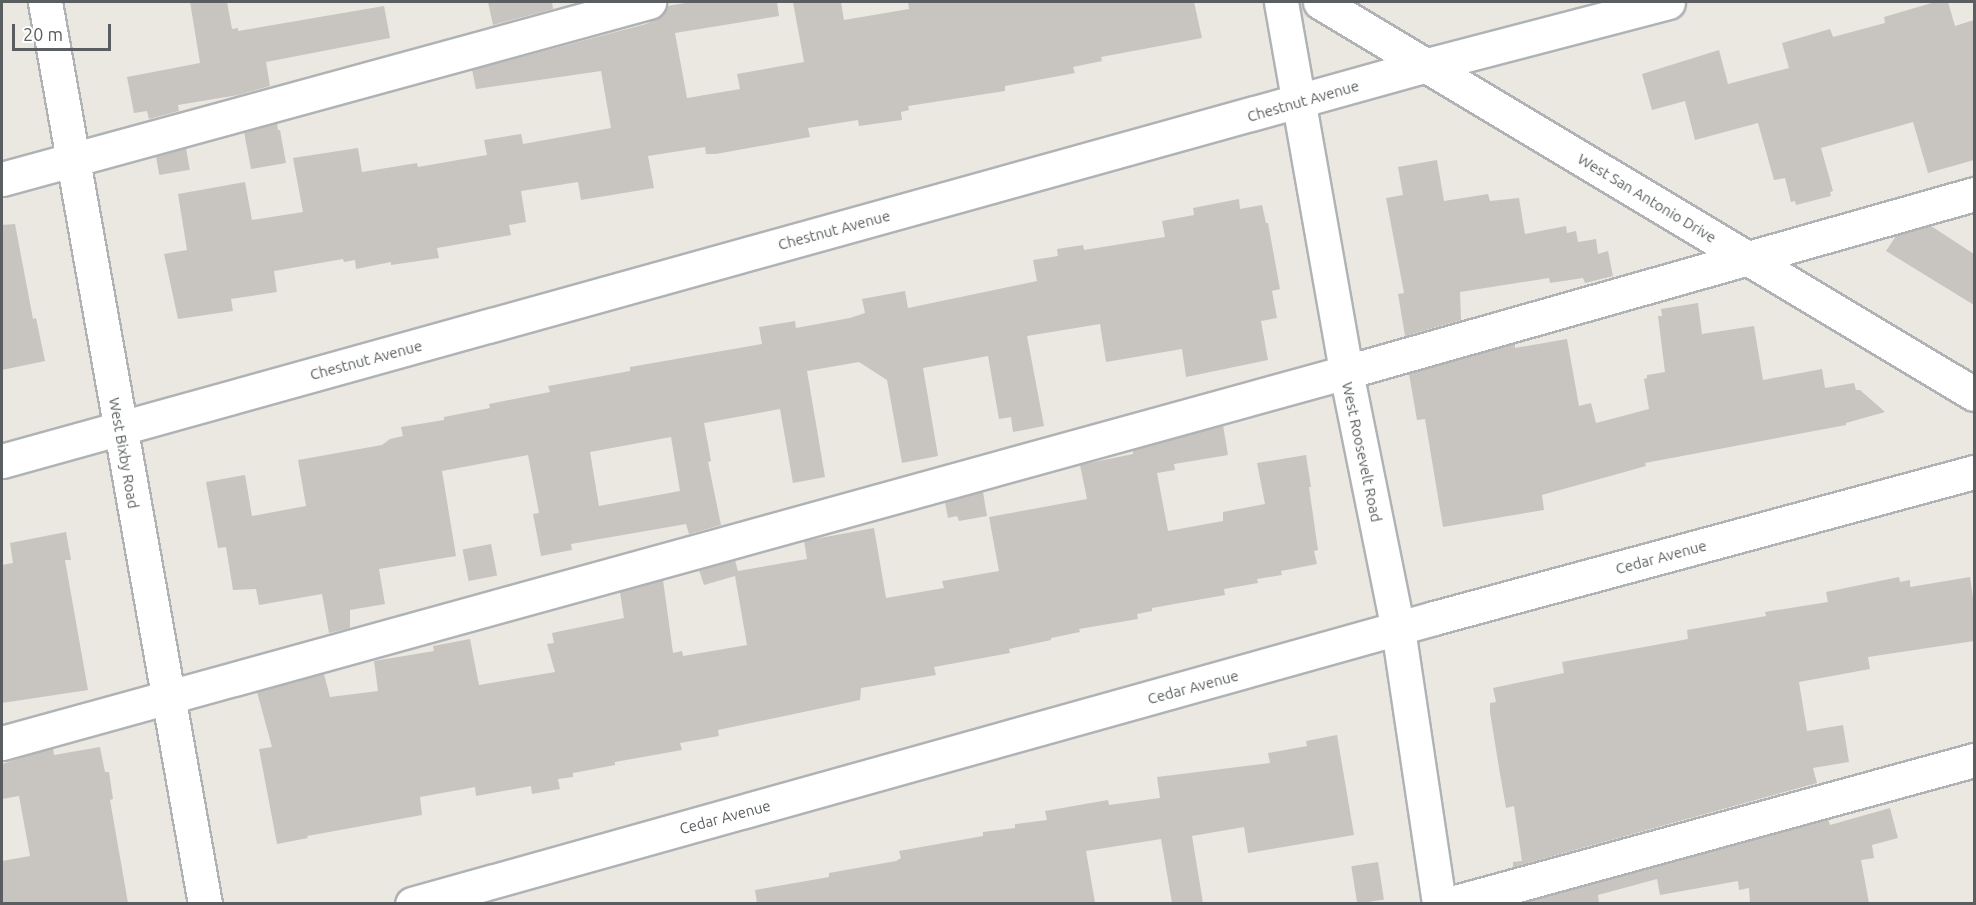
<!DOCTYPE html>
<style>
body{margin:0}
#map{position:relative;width:1976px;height:905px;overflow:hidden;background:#ebe7e1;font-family:Ubuntu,sans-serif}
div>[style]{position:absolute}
.building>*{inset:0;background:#c8c4c0;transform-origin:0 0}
.roads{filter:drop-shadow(2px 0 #afb3b5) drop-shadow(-2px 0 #afb3b5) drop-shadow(0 2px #afb3b5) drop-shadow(0 -2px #afb3b5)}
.minor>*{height:33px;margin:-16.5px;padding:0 16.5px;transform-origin:16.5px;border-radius:16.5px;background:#fff}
span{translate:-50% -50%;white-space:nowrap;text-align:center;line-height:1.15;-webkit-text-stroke:4.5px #fff;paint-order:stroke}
.street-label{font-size:15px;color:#5a5e60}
.frame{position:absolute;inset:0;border:3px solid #5a5e60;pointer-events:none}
.scale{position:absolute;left:12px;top:24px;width:99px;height:27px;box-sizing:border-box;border:3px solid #5a5e60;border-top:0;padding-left:8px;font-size:18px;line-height:21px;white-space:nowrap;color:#5a5e60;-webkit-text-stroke:4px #fff;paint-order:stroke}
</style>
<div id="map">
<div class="building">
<i style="clip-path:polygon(190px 2px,227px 2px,232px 29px,238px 28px,238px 31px,384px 6px,390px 38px,266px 62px,270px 86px,238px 95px,178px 105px,179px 111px,149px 119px,147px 111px,134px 113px,127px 77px,200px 63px)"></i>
<i style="clip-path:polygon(488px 2px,552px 2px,553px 9px,493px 25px)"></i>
<i style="clip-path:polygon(692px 2px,777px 2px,779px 16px,675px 33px,687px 98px,740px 89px,737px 74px,804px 62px,793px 2px,841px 2px,844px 20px,909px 9px,908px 2px,1194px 2px,1202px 38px,1101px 57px,1102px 61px,1073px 67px,1075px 73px,1005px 86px,1005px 91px,908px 106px,909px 110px,901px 112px,902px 120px,859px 126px,858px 120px,808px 128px,810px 137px,716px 154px,706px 154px,705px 147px,648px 156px,654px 188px,581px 200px,578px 182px,521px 191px,526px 222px,509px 225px,511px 235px,437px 248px,439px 258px,391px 265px,391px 262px,356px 269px,355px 260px,344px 262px,343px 259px,274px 271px,277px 292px,231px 299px,233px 311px,178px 319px,164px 254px,187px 250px,178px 194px,245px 182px,252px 220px,303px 212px,293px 158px,358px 148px,362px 172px,417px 163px,418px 167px,487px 155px,484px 140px,521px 134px,523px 144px,611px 128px,601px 71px,476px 89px,472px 70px,646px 24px,662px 16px,667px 6px)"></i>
<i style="clip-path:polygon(1935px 2px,1948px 2px,1955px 26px,1974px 20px,1974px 160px,1928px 173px,1913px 122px,1821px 148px,1833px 191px,1830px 192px,1831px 196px,1796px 205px,1795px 201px,1791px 202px,1785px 178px,1774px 180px,1758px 123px,1695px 140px,1685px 101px,1652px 110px,1642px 74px,1719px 50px,1728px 84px,1789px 68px,1782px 43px,1830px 29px,1833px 37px,1885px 23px,1884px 17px)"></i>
<i style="clip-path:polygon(277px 123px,278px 130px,280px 130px,286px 163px,251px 169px,244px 132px)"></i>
<i style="left:186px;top:148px;width:22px;height:31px;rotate:80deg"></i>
<i style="clip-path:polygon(1437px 160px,1444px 201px,1488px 194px,1490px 201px,1519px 198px,1525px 234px,1566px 226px,1567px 233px,1576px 231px,1578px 242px,1596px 239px,1598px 254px,1608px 251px,1613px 276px,1585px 283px,1583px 278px,1550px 283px,1549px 278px,1460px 292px,1461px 320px,1405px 336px,1398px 294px,1404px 293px,1386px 198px,1403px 195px,1398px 167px)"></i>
<i style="clip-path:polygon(evenodd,1239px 199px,1240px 209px,1262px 205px,1266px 223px,1268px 223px,1280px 289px,1272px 291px,1277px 318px,1261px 321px,1268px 360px,1186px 377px,1182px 349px,1106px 362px,1100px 324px,1027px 336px,1044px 426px,1013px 432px,1011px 417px,999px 419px,988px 356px,923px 368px,938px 456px,902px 463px,887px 380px,859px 362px,807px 371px,825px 477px,793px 483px,780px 409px,704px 423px,711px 461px,708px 462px,721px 525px,689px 534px,686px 524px,571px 544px,572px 550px,541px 556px,533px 514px,539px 513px,528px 455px,442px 471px,456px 556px,379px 569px,385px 604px,350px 610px,350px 628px,329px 633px,322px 594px,259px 605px,256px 589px,233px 590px,226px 547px,218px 548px,206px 482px,245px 475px,252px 516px,306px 506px,298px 460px,382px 445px,390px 439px,403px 436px,401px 427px,444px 420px,444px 417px,490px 408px,489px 404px,550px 392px,548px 386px,630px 371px,630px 367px,762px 344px,759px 327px,795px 321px,796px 328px,850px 318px,865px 313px,862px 299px,905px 291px,908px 308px,1037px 281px,1033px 260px,1058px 256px,1057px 249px,1083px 245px,1084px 250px,1165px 237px,1162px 221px,1194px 215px,1193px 208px,1239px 199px,671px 437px,680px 491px,599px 506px,590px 452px,671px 437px)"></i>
<i style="clip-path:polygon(15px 224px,33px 319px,36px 318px,45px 361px,2px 370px,2px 225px)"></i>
<i style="clip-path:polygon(1931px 226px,1974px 254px,1974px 305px,1886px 251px,1896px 236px)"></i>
<i style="clip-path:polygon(1698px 303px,1702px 334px,1754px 326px,1763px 380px,1822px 369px,1825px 388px,1854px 383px,1856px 390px,1860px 390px,1885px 412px,1846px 423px,1846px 425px,1645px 463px,1646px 466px,1542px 495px,1544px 510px,1443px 527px,1425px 419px,1417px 420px,1409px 374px,1515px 344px,1515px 348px,1567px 339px,1579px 406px,1591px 403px,1596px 423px,1649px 409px,1644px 379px,1647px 378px,1647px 375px,1665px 372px,1658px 316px,1662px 316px,1661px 309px)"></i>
<i style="clip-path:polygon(1223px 425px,1228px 455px,1174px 464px,1175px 470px,1157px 473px,1168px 531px,1223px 521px,1223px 512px,1265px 504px,1257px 463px,1306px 455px,1311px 487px,1309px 487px,1318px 550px,1314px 551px,1317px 564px,1281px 571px,1282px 575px,1257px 579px,1258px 583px,1224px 589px,1225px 595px,1152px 608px,1152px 611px,1137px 614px,1138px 619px,1079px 629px,1080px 632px,1051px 638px,1051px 640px,1009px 649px,1010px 653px,934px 667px,936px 675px,861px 688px,860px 700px,718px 730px,719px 736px,680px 743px,682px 750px,615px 762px,615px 765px,573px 773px,573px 777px,558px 779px,560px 789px,532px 794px,531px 786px,476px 796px,475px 787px,420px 797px,422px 815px,307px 836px,308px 838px,277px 844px,259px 749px,272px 747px,257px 692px,324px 674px,330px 697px,378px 691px,374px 661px,434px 651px,433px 646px,470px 639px,479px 685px,555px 672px,547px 644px,554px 643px,552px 633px,624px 618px,620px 592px,663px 580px,673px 653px,682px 651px,683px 656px,747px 645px,735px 576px,704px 585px,699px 570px,735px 560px,738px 571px,807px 559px,804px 541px,874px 528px,886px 598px,944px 588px,942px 581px,999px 571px,989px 517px,1087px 499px,1080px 465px,1133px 454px,1133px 450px)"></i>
<i style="clip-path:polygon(983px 492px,987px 516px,959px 521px,957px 516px,948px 518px,945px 502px)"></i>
<i style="clip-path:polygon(66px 532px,71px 560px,65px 560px,88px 690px,2px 703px,2px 565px,13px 563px,10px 543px)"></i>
<i style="left:491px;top:544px;width:32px;height:29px;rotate:79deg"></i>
<i style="clip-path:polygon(1899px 577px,1900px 582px,1910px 580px,1910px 587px,1970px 577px,1974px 604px,1974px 641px,1868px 657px,1870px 669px,1799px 682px,1807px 731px,1843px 725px,1849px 762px,1813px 768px,1817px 783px,1513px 867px,1513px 862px,1522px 861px,1514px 806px,1506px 808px,1499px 768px,1490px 712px,1490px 703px,1496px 702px,1493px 688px,1564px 673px,1562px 662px,1688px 639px,1687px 630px,1766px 616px,1765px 612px,1828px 602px,1826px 592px)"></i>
<i style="clip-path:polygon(1337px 735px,1354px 835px,1248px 853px,1244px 827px,1192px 836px,1203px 903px,1172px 903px,1161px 839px,1086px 851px,1095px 903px,757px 903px,755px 890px,829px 877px,829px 873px,896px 861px,901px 858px,899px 851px,983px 836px,983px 832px,1015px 828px,1015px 824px,1047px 820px,1045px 811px,1108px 800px,1109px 805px,1160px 798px,1157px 777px,1270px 763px,1268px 753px,1307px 746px,1306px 741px)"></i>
<i style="clip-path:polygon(100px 747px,105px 772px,109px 772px,113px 799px,110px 800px,128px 903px,2px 903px,2px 861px,30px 856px,19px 796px,2px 799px,2px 764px,53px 748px,54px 755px)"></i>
<i style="clip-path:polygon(1890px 808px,1898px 838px,1872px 845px,1874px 858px,1861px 860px,1869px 903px,1750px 903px,1749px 888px,1739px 890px,1738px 881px,1660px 895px,1657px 879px,1598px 895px,1599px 903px,1521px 903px,1828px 819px,1830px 825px)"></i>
<i style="left:1378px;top:862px;width:38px;height:27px;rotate:81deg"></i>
</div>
<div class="roads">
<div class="minor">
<i style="left:45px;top:2px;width:916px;rotate:79.94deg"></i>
<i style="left:1281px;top:2px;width:376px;rotate:80deg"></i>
<i style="left:1346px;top:372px;width:262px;rotate:78.6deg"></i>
<i style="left:1398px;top:629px;width:278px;rotate:81.5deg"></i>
<i style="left:1320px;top:2px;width:762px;rotate:30.94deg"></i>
<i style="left:2px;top:179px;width:671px;rotate:-15.3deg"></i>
<i style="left:2px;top:461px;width:1479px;rotate:-15.53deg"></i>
<i style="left:1427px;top:65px;width:249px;rotate:-14.6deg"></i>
<i style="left:2px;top:743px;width:1394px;rotate:-15.43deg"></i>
<i style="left:1346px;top:372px;width:653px;rotate:-15.82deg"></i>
<i style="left:412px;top:904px;width:1061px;rotate:-15.63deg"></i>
<i style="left:1434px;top:618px;width:559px;rotate:-15.13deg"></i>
<i style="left:1448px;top:904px;width:545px;rotate:-15.31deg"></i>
</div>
</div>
<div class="street-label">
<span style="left:1303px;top:101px;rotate:-16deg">Chestnut Avenue</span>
<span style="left:1647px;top:198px;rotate:31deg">West San Antonio Drive</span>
<span style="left:834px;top:230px;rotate:-15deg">Chestnut Avenue</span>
<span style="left:366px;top:360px;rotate:-15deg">Chestnut Avenue</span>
<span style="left:1362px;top:452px;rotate:78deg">West Roosevelt Road</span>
<span style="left:124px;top:453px;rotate:80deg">West Bixby Road</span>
<span style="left:1661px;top:557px;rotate:-15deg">Cedar Avenue</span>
<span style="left:1193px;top:687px;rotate:-15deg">Cedar Avenue</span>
<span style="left:725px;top:817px;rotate:-15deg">Cedar Avenue</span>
</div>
<div class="frame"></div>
<div class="scale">20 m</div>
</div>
